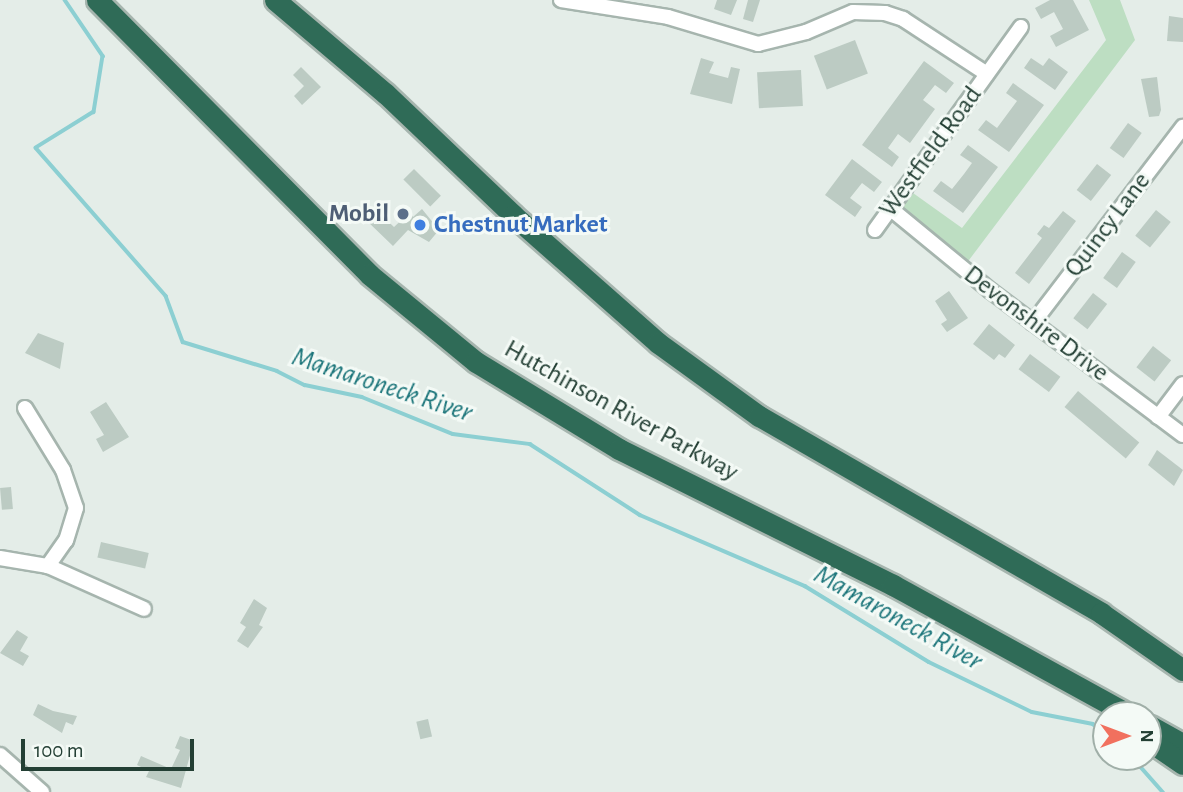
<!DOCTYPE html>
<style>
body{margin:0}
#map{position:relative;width:1183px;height:792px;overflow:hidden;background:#e4ede8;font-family:"Alegreya Sans",sans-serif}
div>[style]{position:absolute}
.green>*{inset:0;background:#bddec2}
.stream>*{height:3.5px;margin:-1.75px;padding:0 1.75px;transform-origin:1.75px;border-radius:1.75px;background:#8ccfd2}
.building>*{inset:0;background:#bccbc3;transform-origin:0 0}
.roads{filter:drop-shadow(2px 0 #a6b5ae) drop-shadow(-2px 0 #a6b5ae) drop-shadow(0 2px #a6b5ae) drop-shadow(0 -2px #a6b5ae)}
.minor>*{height:14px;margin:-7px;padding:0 7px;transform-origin:7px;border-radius:7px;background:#fff}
.highway>*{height:21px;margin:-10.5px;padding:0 10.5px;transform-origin:10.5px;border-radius:10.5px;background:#2f6b57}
.dots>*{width:19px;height:19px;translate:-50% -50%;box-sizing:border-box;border:4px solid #f4faf6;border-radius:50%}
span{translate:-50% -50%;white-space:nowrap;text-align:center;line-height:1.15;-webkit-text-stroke:6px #f4faf6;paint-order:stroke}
.street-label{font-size:26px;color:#233f34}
.service-label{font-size:26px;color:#4e5e75;font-weight:700}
.right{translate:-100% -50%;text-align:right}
.shop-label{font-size:26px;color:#366cbe;font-weight:700}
.left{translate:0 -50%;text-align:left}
.water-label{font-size:28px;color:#1d767b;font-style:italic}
.north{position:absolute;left:1092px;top:701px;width:70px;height:70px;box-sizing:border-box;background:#f4faf6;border:2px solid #a0afa8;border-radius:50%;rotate:90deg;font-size:19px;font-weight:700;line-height:28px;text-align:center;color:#233f34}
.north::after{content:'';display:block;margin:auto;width:24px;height:32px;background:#f1705e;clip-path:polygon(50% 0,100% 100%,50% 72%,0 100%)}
.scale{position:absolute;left:21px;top:739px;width:173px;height:32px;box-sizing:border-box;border:4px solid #233f34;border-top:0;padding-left:9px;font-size:21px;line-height:24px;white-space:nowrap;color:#233f34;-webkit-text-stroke:5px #f4faf6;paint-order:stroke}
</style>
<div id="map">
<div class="green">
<i style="clip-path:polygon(1089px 0,1120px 0,1135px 40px,963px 268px,891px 209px,906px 188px,962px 228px,1106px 40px)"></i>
</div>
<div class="stream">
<i style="left:65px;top:0;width:68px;rotate:55.8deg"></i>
<i style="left:103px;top:56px;width:57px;rotate:99.1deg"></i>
<i style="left:94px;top:112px;width:68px;rotate:148.2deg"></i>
<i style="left:36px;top:148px;width:197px;rotate:48.7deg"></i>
<i style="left:166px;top:296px;width:49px;rotate:69.7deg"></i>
<i style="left:183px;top:342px;width:98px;rotate:17.1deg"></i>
<i style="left:277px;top:371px;width:31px;rotate:27deg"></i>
<i style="left:305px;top:385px;width:58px;rotate:11.9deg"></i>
<i style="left:362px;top:397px;width:98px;rotate:22.1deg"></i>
<i style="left:453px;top:434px;width:78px;rotate:7.4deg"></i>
<i style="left:530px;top:444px;width:131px;rotate:32.8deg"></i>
<i style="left:640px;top:515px;width:180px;rotate:23.3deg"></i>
<i style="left:805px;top:586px;width:145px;rotate:31.5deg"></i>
<i style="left:929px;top:662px;width:114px;rotate:25.9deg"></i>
<i style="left:1032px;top:712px;width:62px;rotate:11.1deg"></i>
<i style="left:1093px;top:724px;width:17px;rotate:40deg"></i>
<i style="left:1132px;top:757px;width:47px;rotate:48.5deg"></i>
</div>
<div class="building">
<i style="clip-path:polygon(717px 0,737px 0,731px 15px,714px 9px)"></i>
<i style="clip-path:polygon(748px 0,760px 0,753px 22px,743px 19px)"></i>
<i style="clip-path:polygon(1050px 0,1073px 0,1089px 30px,1056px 47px,1050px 36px,1063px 29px,1054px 12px,1041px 19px,1035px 8px)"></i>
<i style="clip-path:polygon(1169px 16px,1183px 18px,1183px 42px,1167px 41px)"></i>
<i style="left:855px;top:40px;width:36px;height:44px;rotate:69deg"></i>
<i style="clip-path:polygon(701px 58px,714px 62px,709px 73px,728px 78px,731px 67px,740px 69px,732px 104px,690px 94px)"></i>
<i style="clip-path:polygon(1031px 58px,1043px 66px,1049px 58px,1068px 72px,1055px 90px,1024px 68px)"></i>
<i style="clip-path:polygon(924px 61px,954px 83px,946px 93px,935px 85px,923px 100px,935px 109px,910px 143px,898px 134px,888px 148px,899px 157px,892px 167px,862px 145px)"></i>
<i style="clip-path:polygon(301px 67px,321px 87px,302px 105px,294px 96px,304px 86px,293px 75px)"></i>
<i style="left:801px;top:70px;width:36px;height:44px;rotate:87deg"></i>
<i style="clip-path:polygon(1157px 77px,1161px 110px,1159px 116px,1149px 117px,1141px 79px)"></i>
<i style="clip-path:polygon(1013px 83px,1044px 105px,1009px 152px,978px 130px,986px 120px,997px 128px,1017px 101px,1006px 93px)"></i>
<i style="left:1128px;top:123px;width:17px;height:31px;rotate:36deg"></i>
<i style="clip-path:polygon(968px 145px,998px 167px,963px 213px,933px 191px,941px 181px,952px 189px,964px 174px,972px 163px,960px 155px)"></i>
<i style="clip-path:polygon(852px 159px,882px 182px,874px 192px,862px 183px,850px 198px,862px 207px,855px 217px,825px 195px)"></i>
<i style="left:1097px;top:164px;width:18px;height:33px;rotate:38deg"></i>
<i style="left:414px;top:169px;width:38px;height:15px;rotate:45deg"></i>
<i style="clip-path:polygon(422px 209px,439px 230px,429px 242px,408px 230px,393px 246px,366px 220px,376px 210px,394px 227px,409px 213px,413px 217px)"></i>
<i style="left:1156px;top:210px;width:19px;height:33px;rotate:39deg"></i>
<i style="clip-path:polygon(1063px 211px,1076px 221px,1029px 284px,1015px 273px,1042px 238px,1037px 234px,1044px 225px,1049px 228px)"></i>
<i style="left:1122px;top:252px;width:17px;height:32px;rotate:36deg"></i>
<i style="clip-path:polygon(949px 291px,968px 318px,947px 332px,941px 324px,947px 320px,935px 301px)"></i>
<i style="left:1093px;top:293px;width:18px;height:32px;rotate:38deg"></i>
<i style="clip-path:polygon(989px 324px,1015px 345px,1005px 358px,999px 354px,994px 360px,973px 344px)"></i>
<i style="clip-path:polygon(38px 333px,64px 343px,60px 369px,25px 353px)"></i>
<i style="left:1153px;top:346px;width:23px;height:27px;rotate:38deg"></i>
<i style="left:1030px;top:354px;width:38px;height:19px;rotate:37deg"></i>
<i style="left:1078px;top:391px;width:80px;height:21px;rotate:40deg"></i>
<i style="clip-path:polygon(106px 402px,129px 437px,103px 452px,96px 439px,104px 435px,90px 412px)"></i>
<i style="clip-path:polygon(1157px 450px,1183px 470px,1174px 486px,1148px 465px)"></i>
<i style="left:11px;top:487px;width:22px;height:11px;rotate:85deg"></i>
<i style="left:101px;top:542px;width:49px;height:16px;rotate:13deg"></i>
<i style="clip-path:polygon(254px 599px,267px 608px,259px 625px,263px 627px,248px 648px,237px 641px,246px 627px,240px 623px)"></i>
<i style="clip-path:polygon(17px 630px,28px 637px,20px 651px,29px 656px,23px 666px,0 653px)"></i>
<i style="clip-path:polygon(38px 704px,53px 711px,77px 716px,73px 725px,66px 722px,62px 733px,33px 715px)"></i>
<i style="left:428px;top:719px;width:18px;height:12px;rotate:77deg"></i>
<i style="clip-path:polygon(180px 736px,194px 741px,181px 788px,146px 777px,149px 771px,137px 765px,141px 756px,171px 769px,180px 750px,175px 748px)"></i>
</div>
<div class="roads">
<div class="minor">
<i style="left:561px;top:0;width:108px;rotate:9deg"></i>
<i style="left:668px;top:17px;width:94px;rotate:16.7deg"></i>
<i style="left:758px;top:44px;width:49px;rotate:-14deg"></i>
<i style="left:806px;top:32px;width:51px;rotate:-23.1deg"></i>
<i style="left:853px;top:12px;width:32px;rotate:2deg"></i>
<i style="left:885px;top:13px;width:19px;rotate:18deg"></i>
<i style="left:903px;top:19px;width:100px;rotate:33.2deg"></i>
<i style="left:891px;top:209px;width:129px;rotate:39.4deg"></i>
<i style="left:991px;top:291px;width:240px;rotate:36.9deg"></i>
<i style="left:875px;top:230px;width:250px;rotate:-54.3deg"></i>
<i style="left:1033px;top:323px;width:247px;rotate:-52.6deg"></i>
<i style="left:25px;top:408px;width:73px;rotate:58.5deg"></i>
<i style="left:63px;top:470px;width:40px;rotate:71.1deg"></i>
<i style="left:76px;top:508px;width:34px;rotate:107deg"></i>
<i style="left:66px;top:540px;width:32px;rotate:125deg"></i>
<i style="left:1158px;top:417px;width:41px;rotate:-52.9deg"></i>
<i style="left:0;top:558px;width:49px;rotate:9.5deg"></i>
<i style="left:48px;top:566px;width:105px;rotate:24.1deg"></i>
<i style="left:0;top:755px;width:56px;rotate:41.4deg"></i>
</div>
<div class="highway">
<i style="left:97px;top:0;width:387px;rotate:45.2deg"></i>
<i style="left:370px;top:275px;width:137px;rotate:39.4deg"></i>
<i style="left:476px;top:362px;width:167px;rotate:31.3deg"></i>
<i style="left:619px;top:449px;width:306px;rotate:26.4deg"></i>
<i style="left:893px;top:585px;width:269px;rotate:28.8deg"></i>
<i style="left:275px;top:0;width:145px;rotate:40.3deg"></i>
<i style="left:386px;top:94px;width:175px;rotate:43.6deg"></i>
<i style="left:513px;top:215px;width:193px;rotate:41.4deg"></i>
<i style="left:658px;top:343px;width:125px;rotate:35.9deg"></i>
<i style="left:759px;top:416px;width:395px;rotate:29.9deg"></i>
<i style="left:1101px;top:613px;width:100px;rotate:34.8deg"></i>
<i style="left:1150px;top:726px;width:38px;rotate:29deg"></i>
<i style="left:1148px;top:740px;width:42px;rotate:34.4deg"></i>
</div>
</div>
<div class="dots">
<i style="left:403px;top:214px;background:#5c6f8a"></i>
<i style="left:420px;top:225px;background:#3f7fe0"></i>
</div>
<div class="street-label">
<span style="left:931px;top:152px;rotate:-54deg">Westfield Road</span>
<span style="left:1108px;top:225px;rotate:-53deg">Quincy Lane</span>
<span style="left:1036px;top:324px;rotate:37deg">Devonshire Drive</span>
<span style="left:621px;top:411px;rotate:29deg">Hutchinson River Parkway</span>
</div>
<div class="service-label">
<span class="right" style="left:389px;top:214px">Mobil</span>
</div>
<div class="shop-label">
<span class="left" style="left:434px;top:225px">Chestnut Market</span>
</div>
<div class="water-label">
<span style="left:382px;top:385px;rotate:18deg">Mamaroneck River</span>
<span style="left:898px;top:618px;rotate:29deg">Mamaroneck River</span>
</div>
<div class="north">N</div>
<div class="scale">100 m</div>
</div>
